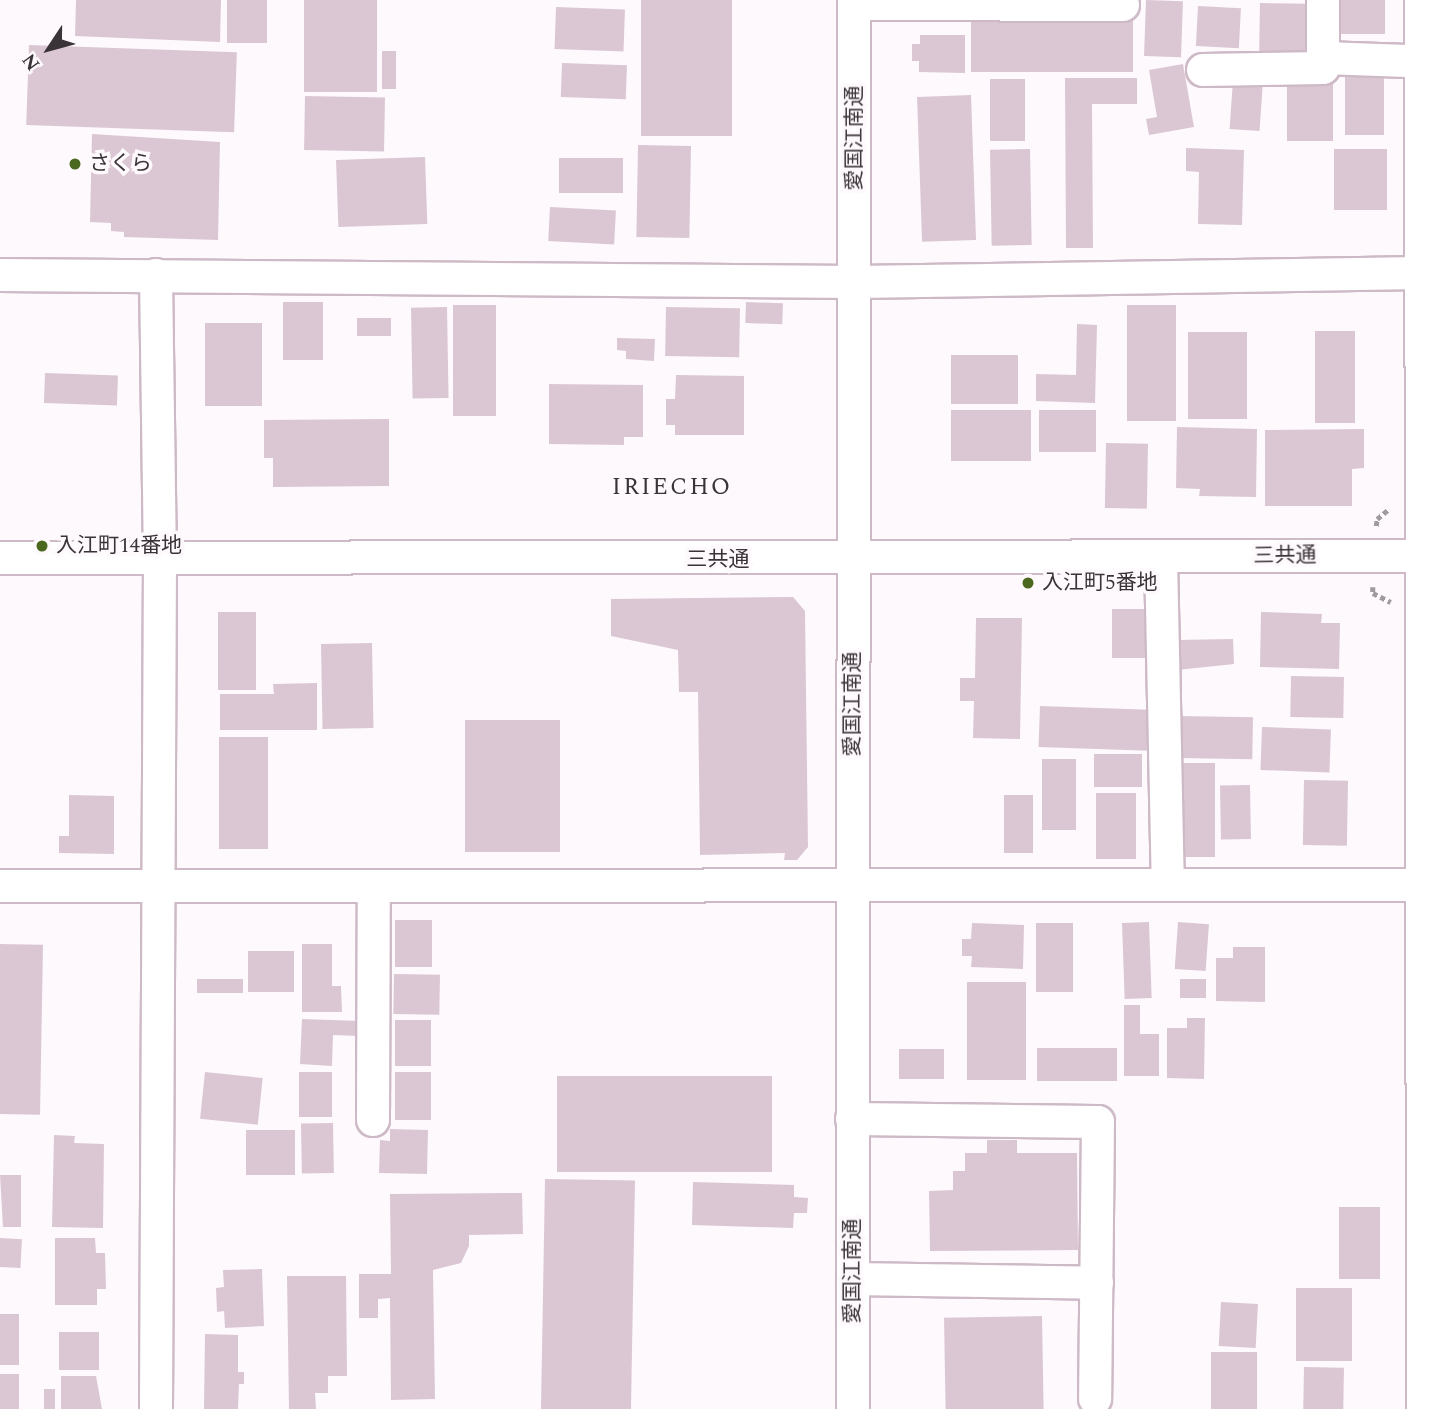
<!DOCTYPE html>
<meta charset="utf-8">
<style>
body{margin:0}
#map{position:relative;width:1435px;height:1409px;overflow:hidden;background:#fef9fc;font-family:Spectral,"Noto Sans JP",serif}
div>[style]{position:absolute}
.building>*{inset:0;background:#dbc7d4;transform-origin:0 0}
.path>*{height:4.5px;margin-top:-2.25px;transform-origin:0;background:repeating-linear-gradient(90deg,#a19b9f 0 5px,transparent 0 8.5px)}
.roads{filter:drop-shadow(2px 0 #cebac7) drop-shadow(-2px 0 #cebac7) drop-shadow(0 2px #cebac7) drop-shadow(0 -2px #cebac7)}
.minor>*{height:32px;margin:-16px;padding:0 16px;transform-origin:16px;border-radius:16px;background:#fff}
.dots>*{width:19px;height:19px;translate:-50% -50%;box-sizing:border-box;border:4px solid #fef9fc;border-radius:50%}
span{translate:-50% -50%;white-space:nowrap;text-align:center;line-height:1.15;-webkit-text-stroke:7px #fef9fc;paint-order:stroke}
.street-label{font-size:21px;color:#3a3338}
.poi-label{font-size:21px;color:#3a3338}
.left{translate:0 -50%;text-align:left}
.quarter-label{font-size:24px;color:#3a3338;letter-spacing:2px}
.north{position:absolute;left:14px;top:14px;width:70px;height:70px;-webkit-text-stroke:5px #fef9fc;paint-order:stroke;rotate:234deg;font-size:19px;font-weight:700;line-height:28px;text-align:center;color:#3a3338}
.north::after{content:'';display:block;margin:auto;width:24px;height:32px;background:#3a3338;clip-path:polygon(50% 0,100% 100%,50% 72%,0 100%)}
</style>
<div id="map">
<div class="building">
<i style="clip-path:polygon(76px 0,221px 0,220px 42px,75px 36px)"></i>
<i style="left:227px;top:0;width:40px;height:43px"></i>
<i style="left:304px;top:0;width:73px;height:92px"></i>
<i style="left:641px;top:0;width:91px;height:136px"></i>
<i style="left:1146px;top:0;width:37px;height:56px;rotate:2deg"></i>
<i style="left:1339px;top:0;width:46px;height:34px"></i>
<i style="left:1260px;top:3px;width:48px;height:48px;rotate:1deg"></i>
<i style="left:1198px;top:6px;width:43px;height:40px;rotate:3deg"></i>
<i style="left:556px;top:7px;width:69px;height:42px;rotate:2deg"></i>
<i style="left:971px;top:20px;width:162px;height:52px"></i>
<i style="clip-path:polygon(920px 35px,965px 35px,965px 73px,919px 72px,919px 61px,912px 61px,912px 44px,920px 44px)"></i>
<i style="left:29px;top:45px;width:208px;height:80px;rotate:2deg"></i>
<i style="left:382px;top:51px;width:14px;height:38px"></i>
<i style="left:562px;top:63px;width:65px;height:34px;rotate:2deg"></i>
<i style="clip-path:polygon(1183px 64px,1194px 127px,1149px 135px,1146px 119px,1157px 117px,1149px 70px)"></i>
<i style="left:1345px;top:73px;width:39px;height:62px"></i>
<i style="clip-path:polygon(1065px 78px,1137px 78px,1137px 104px,1092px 104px,1093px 248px,1066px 248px)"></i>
<i style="left:1287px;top:78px;width:46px;height:63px"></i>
<i style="left:990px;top:79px;width:35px;height:62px"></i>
<i style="left:1233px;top:80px;width:30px;height:49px;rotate:4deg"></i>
<i style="left:971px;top:95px;width:145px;height:54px;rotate:88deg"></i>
<i style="left:305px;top:96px;width:80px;height:54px;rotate:1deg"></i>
<i style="clip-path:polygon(92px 134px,220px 142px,218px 240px,124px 237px,124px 232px,111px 231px,111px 223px,90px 222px)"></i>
<i style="left:638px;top:145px;width:53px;height:92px;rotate:1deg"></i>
<i style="clip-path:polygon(1186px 148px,1244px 150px,1242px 225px,1198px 224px,1199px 172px,1186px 171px)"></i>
<i style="left:1030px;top:149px;width:96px;height:40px;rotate:89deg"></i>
<i style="left:1334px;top:149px;width:53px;height:61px"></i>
<i style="left:425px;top:157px;width:67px;height:89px;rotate:88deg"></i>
<i style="left:623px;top:158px;width:35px;height:64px;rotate:90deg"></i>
<i style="left:550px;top:207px;width:66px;height:34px;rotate:3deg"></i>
<i style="left:283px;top:302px;width:40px;height:58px"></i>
<i style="left:746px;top:302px;width:37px;height:21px;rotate:2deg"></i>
<i style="left:453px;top:305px;width:43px;height:111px"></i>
<i style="left:1176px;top:305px;width:116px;height:49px;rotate:90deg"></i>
<i style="left:447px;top:307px;width:91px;height:36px;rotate:89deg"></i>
<i style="left:666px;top:307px;width:74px;height:49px;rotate:1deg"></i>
<i style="left:357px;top:318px;width:34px;height:18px"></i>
<i style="left:205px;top:323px;width:57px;height:83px"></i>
<i style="clip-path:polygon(1077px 324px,1097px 325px,1095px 403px,1036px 401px,1036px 374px,1076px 375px)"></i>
<i style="left:1315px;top:331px;width:40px;height:92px"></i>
<i style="left:1188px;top:332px;width:59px;height:87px"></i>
<i style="clip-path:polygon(617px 338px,655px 339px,654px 361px,626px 359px,626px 351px,617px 350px)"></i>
<i style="left:951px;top:355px;width:67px;height:49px"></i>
<i style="left:45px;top:373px;width:73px;height:30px;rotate:2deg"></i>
<i style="clip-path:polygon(676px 375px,744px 376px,744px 435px,675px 435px,675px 425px,666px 425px,666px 399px,675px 399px)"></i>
<i style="clip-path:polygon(549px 384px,643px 385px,643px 437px,624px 437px,624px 445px,549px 444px)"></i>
<i style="left:1031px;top:410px;width:51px;height:80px;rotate:90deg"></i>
<i style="left:1039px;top:410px;width:57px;height:42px"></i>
<i style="clip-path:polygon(389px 419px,389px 486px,273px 487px,273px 458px,264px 458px,264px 420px)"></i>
<i style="clip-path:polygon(1177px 427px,1257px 429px,1256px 497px,1199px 496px,1200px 489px,1176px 488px)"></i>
<i style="clip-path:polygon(1364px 429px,1364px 468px,1352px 469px,1352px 506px,1265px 506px,1265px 430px)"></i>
<i style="left:1106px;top:443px;width:42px;height:65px;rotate:1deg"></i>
<i style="clip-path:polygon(793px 597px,805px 611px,808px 847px,797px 860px,784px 860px,785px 853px,700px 855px,698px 692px,679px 692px,678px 650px,611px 636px,611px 599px)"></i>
<i style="left:1149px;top:609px;width:49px;height:37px;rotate:90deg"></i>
<i style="left:218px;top:612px;width:38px;height:78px"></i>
<i style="clip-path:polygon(1261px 612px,1322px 614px,1321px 623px,1340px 623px,1339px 669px,1260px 667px)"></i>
<i style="clip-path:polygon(976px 618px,1022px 618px,1020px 739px,973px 738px,974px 701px,960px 701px,960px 678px,975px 678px)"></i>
<i style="clip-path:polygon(1233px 639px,1234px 664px,1177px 670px,1176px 640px)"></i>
<i style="left:372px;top:643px;width:85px;height:51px;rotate:89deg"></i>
<i style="left:1291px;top:676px;width:53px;height:41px;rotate:1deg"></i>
<i style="clip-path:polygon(317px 683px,317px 730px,220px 730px,220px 694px,274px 694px,273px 684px)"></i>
<i style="left:1040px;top:706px;width:110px;height:41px;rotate:2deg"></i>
<i style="left:1179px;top:716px;width:74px;height:42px;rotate:1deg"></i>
<i style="left:465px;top:720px;width:95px;height:132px"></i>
<i style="left:1262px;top:727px;width:69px;height:43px;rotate:2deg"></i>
<i style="left:219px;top:737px;width:49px;height:112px"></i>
<i style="left:1142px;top:754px;width:33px;height:48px;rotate:90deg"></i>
<i style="left:1042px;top:759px;width:34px;height:71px"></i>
<i style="left:1181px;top:763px;width:34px;height:94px"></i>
<i style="left:1304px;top:780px;width:44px;height:65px;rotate:1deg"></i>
<i style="left:1250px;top:785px;width:54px;height:30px;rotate:89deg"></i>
<i style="left:1096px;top:793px;width:40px;height:66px"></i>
<i style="clip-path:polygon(69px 795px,114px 796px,114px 854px,59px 853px,59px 836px,69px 836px)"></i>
<i style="left:1004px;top:795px;width:29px;height:58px"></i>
<i style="left:395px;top:920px;width:37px;height:47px"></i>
<i style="left:1149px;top:922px;width:76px;height:27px;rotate:88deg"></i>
<i style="left:1178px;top:922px;width:31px;height:47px;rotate:4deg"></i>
<i style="clip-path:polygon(972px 923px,1024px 925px,1023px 969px,971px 967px,972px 956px,962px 956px,962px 939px,971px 939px)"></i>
<i style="left:1036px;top:923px;width:37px;height:69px"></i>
<i style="left:0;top:944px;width:43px;height:170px;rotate:1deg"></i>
<i style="clip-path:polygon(302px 944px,332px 944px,332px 986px,341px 986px,342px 1012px,302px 1012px)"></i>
<i style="clip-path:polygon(1233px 947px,1265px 947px,1265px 1002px,1216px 1001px,1216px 958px,1233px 958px)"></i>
<i style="left:248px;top:951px;width:46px;height:41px"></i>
<i style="left:394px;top:974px;width:46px;height:40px;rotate:1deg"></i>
<i style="left:197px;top:979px;width:46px;height:14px"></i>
<i style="left:1180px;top:979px;width:26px;height:19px"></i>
<i style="left:967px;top:982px;width:59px;height:98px"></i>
<i style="clip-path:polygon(1124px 1005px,1140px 1005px,1140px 1034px,1159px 1034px,1159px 1076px,1124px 1076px)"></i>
<i style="clip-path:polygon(1187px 1018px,1205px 1018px,1204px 1079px,1167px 1078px,1167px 1028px,1187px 1028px)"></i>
<i style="clip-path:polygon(302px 1019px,360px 1021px,359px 1036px,333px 1035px,332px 1066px,300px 1064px)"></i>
<i style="left:395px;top:1020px;width:36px;height:46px"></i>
<i style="left:1037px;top:1048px;width:80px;height:33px"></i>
<i style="left:899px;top:1049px;width:45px;height:30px"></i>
<i style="left:205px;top:1072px;width:58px;height:47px;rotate:6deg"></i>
<i style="left:299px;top:1072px;width:33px;height:45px"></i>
<i style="left:395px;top:1072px;width:36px;height:48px"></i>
<i style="left:557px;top:1076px;width:215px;height:96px"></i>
<i style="left:333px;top:1123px;width:50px;height:32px;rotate:89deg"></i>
<i style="clip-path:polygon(390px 1129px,428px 1130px,427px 1174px,379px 1173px,380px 1140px,390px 1141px)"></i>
<i style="left:246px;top:1130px;width:49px;height:45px"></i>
<i style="clip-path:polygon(54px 1135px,75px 1136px,74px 1143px,104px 1144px,103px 1228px,52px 1227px)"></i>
<i style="clip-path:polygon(987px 1140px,1017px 1140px,1017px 1153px,1077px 1153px,1078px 1250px,930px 1251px,929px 1191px,953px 1190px,953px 1171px,965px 1171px,965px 1153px,987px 1153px)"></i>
<i style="clip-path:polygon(0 1175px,21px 1175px,21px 1227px,3px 1227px)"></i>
<i style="left:545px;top:1179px;width:90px;height:230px;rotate:1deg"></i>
<i style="clip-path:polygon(693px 1182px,794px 1185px,794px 1197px,808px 1198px,807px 1213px,794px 1213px,793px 1228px,692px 1225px)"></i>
<i style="clip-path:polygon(522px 1193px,523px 1234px,469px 1235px,469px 1246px,461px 1263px,433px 1270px,435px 1399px,391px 1400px,390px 1298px,378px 1299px,378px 1318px,359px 1318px,359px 1274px,391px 1274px,390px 1194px)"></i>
<i style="left:1380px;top:1207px;width:72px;height:41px;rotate:90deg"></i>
<i style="left:0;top:1238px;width:22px;height:29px;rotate:3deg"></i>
<i style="clip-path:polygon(55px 1238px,95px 1238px,96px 1253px,105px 1253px,106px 1289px,97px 1289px,97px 1305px,55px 1305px)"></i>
<i style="clip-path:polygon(262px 1269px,264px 1326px,225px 1328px,224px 1311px,217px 1312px,216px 1288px,224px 1287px,223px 1270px)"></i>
<i style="clip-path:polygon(287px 1276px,346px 1276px,347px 1376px,328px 1376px,328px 1393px,315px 1393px,316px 1409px,289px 1409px)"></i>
<i style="left:1296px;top:1288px;width:56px;height:73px"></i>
<i style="left:1221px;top:1302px;width:37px;height:44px;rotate:3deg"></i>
<i style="left:0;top:1314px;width:19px;height:51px"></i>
<i style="left:1042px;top:1316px;width:93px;height:98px;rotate:89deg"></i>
<i style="left:99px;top:1332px;width:38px;height:40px;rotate:90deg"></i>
<i style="clip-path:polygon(205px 1334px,238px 1335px,238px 1372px,244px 1372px,244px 1384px,239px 1384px,238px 1409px,204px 1409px)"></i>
<i style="left:1211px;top:1352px;width:46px;height:57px"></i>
<i style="left:1304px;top:1367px;width:40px;height:42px;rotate:1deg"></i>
<i style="left:0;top:1374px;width:19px;height:35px"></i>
<i style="clip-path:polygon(61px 1376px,96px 1376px,102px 1409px,61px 1409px)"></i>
<i style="left:44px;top:1389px;width:11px;height:20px"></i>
</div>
<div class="path">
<i style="left:1376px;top:526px;width:7px;rotate:-82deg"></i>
<i style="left:1377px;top:519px;width:16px;rotate:-40deg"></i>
<i style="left:1373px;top:587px;width:6px;rotate:90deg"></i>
<i style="left:1373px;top:593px;width:20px;rotate:27deg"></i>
</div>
<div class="roads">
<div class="minor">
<i style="left:1421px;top:0;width:1409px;rotate:89.92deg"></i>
<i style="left:854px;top:4px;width:269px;rotate:0.2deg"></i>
<i style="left:1324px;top:58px;width:111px;rotate:2.1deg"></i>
<i style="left:1203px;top:70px;width:120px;rotate:-1deg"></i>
<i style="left:1323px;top:68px;width:68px;rotate:-90deg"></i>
<i style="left:0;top:275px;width:856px;rotate:0.47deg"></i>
<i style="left:856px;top:282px;width:564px;rotate:-0.91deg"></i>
<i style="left:156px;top:275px;width:285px;rotate:89.2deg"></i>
<i style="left:160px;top:560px;width:849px;rotate:90.27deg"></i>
<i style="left:0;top:558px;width:1435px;rotate:-0.08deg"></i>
<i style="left:1161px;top:558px;width:327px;rotate:88.8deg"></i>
<i style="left:0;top:886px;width:1419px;rotate:-0.04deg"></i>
<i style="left:852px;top:1119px;width:246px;rotate:0.7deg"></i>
<i style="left:1098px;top:1122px;width:277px;rotate:90.6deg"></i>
<i style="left:373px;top:1120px;width:233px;rotate:-89.8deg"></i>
<i style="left:853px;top:1279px;width:244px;rotate:0.9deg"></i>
<i style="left:853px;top:1409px;width:1409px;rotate:-89.96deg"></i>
</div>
</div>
<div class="dots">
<i style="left:75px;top:164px;background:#4b691e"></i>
<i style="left:42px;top:546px;background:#4b691e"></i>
<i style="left:1028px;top:583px;background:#4b691e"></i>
</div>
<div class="street-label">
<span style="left:855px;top:138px;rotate:-90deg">愛国江南通</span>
<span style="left:1285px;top:556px;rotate:-1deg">三共通</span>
<span style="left:718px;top:560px">三共通</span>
<span style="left:853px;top:704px;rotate:-90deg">愛国江南通</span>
<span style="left:853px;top:1271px;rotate:-90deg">愛国江南通</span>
</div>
<div class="poi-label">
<span class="left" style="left:89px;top:164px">さくら</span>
<span class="left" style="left:56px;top:546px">入江町14番地</span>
<span class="left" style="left:1042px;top:583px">入江町5番地</span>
</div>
<div class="quarter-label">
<span style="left:672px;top:488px">IRIECHO</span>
</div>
<div class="north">N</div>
</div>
